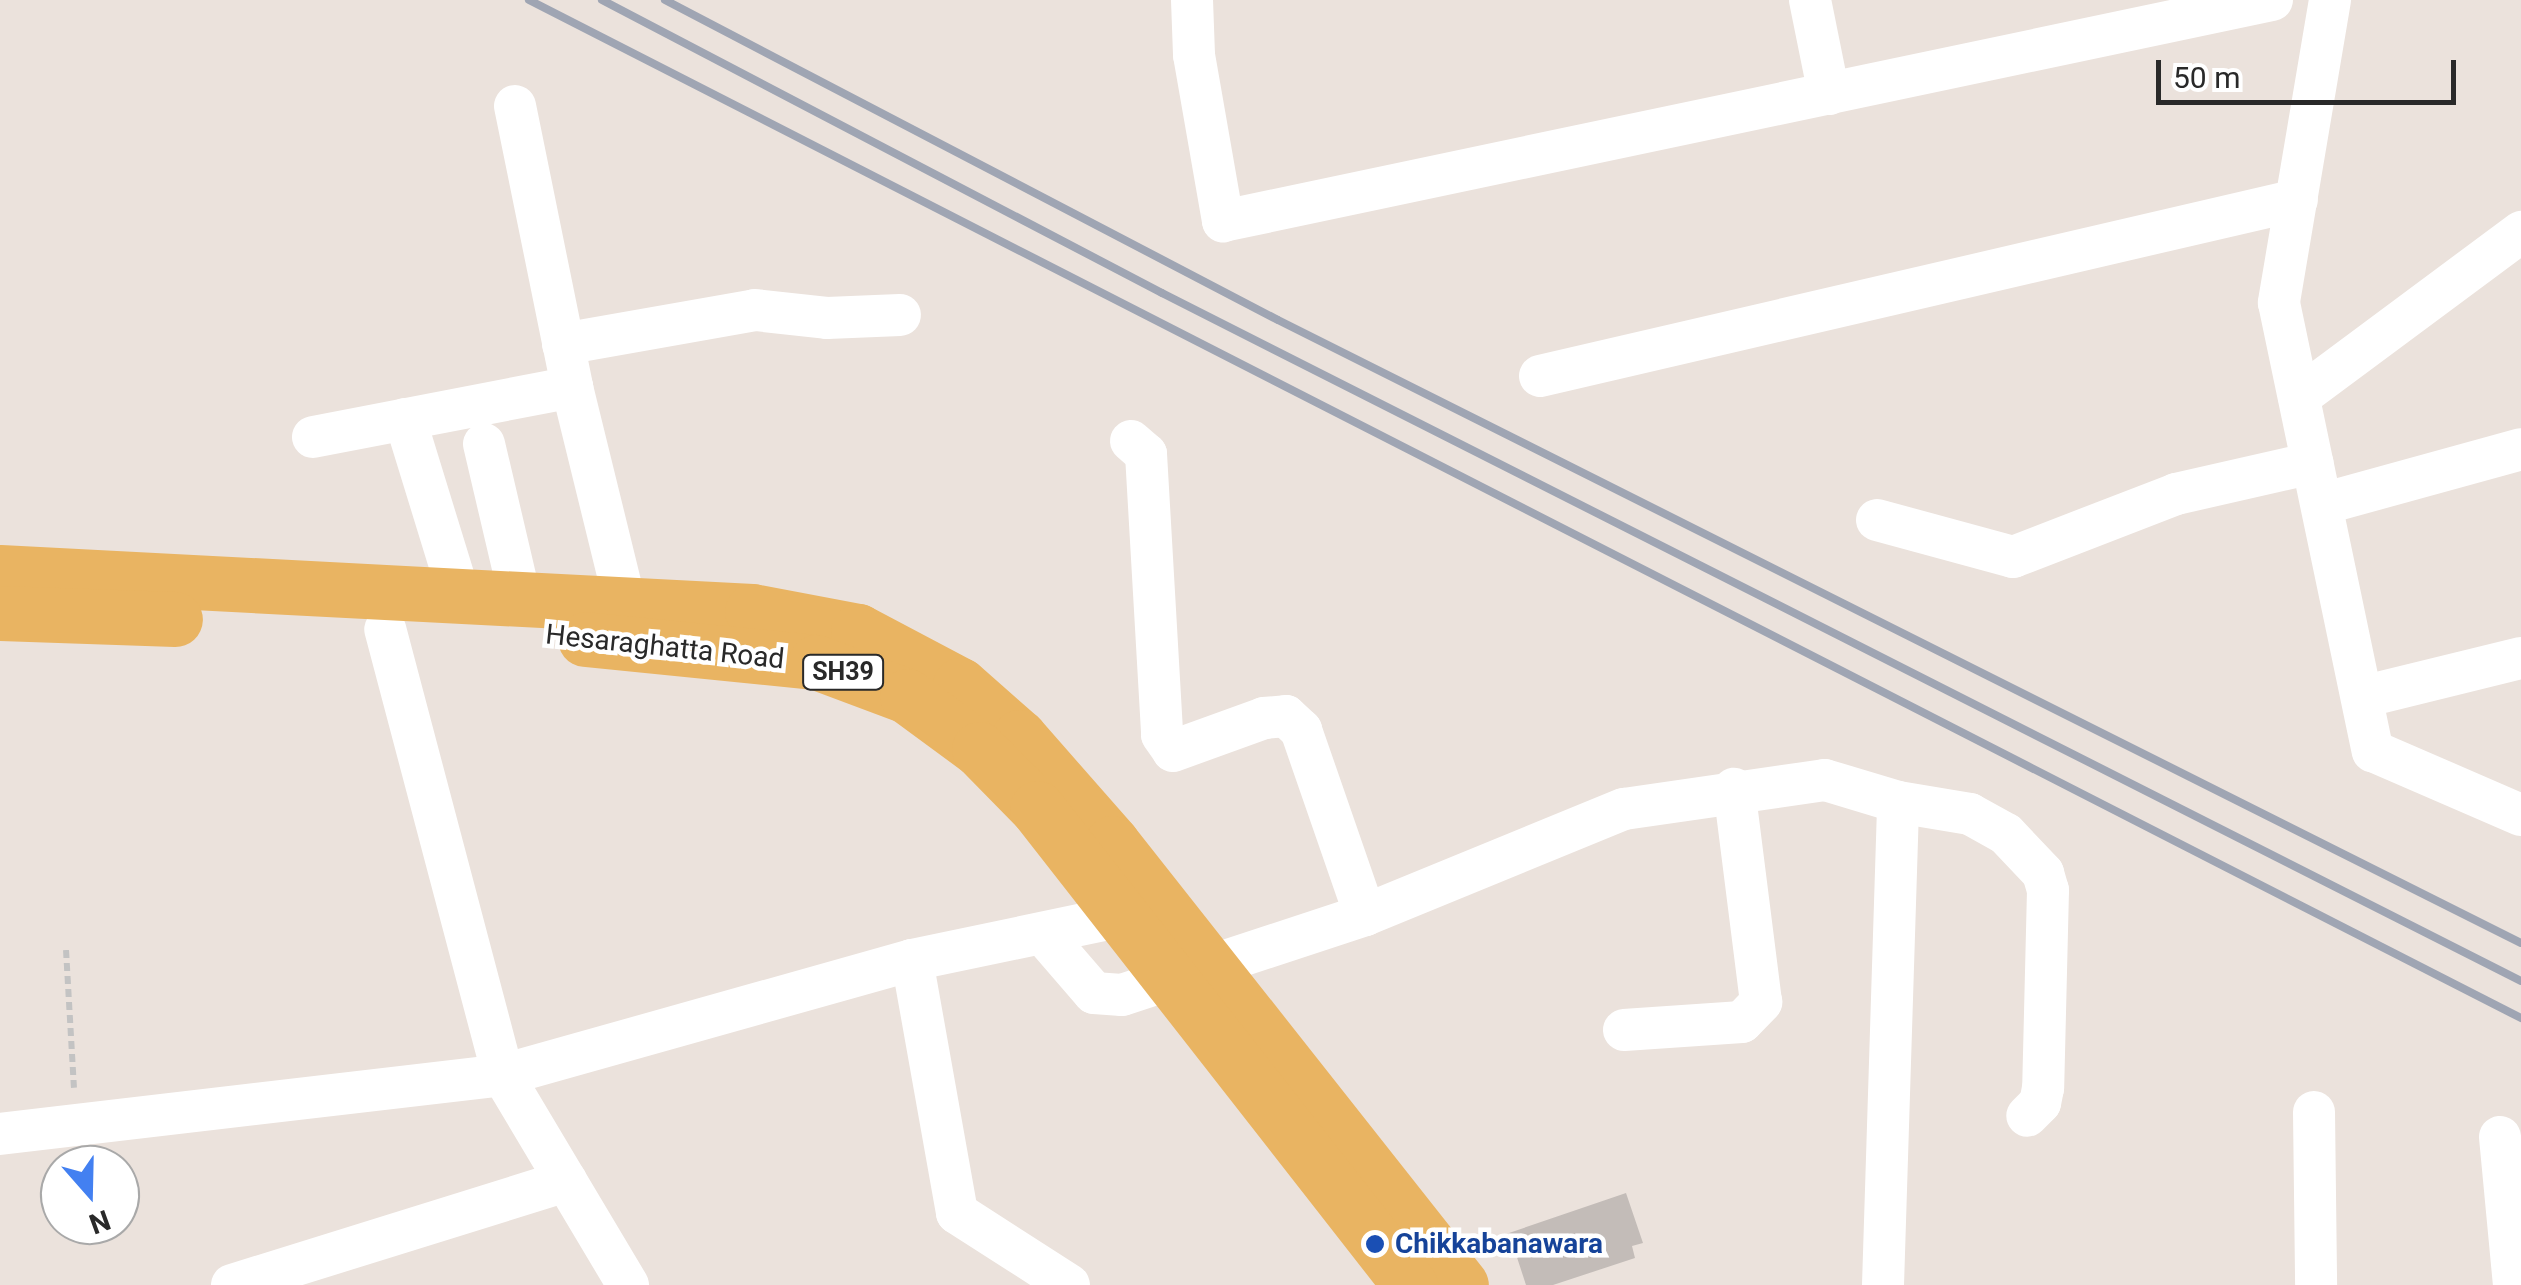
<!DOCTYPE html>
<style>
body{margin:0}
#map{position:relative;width:2521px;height:1285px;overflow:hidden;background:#ebe2dc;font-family:Roboto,sans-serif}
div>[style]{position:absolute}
.building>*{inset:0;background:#c3bcb8}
.path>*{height:6px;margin-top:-3px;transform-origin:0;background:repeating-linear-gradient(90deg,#c3c3c3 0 8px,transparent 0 13px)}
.minor>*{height:42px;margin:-21px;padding:0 21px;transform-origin:21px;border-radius:21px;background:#fff}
.primary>*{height:55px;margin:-27.5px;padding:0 27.5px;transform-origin:27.5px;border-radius:27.5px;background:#e9b462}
.rail>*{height:8px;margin:-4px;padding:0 4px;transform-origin:4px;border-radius:4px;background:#9fa5b3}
.dots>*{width:28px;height:28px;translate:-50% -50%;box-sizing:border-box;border:5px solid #fff;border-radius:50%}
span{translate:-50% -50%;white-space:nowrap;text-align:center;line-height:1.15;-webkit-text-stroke:9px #fff;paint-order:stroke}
.shield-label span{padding:2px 8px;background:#fff;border:2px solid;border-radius:8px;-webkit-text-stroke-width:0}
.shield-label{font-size:25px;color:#292929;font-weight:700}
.street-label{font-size:28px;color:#292929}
.transit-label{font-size:28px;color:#164399;font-weight:700}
.left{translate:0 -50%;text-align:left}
.north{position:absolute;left:40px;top:1145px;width:100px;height:100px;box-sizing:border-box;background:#fff;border:2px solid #a9a9a9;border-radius:50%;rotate:160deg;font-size:28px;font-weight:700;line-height:40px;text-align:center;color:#292929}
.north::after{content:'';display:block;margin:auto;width:35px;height:45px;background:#4380f1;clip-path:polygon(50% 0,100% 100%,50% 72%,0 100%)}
.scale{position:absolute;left:2156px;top:60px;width:300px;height:45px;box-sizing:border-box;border:5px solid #292929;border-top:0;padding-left:12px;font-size:30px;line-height:35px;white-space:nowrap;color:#292929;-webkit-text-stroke:8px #fff;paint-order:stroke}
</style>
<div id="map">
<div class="building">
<i style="clip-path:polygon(1626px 1193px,1643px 1243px,1632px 1246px,1635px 1258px,1553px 1285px,1526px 1285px,1509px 1233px)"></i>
</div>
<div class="path">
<i style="left:66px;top:950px;width:138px;rotate:86.7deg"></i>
</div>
<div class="minor">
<i style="left:1192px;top:0;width:55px;rotate:87.9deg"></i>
<i style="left:1194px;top:55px;width:169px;rotate:80.1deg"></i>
<i style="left:1223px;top:221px;width:1072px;rotate:-11.9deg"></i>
<i style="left:1810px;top:0;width:96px;rotate:78.6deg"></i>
<i style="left:2330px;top:0;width:307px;rotate:99.6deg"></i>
<i style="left:2279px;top:303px;width:458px;rotate:78.2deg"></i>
<i style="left:2373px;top:751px;width:161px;rotate:23.4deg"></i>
<i style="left:515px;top:106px;width:287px;rotate:78.5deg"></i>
<i style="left:572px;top:387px;width:227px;rotate:76.2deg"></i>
<i style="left:563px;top:344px;width:195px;rotate:-10deg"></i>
<i style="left:755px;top:310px;width:72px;rotate:6.3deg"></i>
<i style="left:827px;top:318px;width:73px;rotate:-2.4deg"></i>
<i style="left:1540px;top:376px;width:777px;rotate:-13.09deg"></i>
<i style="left:2299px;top:397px;width:277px;rotate:-36.6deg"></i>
<i style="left:405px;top:419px;width:187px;rotate:72.9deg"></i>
<i style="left:313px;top:437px;width:264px;rotate:-10.9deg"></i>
<i style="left:1131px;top:441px;width:20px;rotate:41deg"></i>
<i style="left:1146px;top:454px;width:281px;rotate:86.7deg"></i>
<i style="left:1162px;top:735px;width:19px;rotate:55deg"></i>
<i style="left:1173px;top:751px;width:97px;rotate:-19.9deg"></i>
<i style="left:1264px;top:718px;width:22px;rotate:-5deg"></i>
<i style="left:1286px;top:716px;width:21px;rotate:43deg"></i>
<i style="left:1301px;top:730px;width:196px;rotate:70.9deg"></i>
<i style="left:484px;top:444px;width:162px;rotate:76.8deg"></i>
<i style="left:2322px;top:504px;width:206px;rotate:-15.4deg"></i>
<i style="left:1877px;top:520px;width:141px;rotate:15.2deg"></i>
<i style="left:2013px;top:557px;width:175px;rotate:-21.1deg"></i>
<i style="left:2176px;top:494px;width:140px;rotate:-12.8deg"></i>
<i style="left:2362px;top:697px;width:164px;rotate:-13.8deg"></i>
<i style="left:1043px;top:934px;width:78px;rotate:49.2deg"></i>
<i style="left:1094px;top:993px;width:28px;rotate:4deg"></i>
<i style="left:1122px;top:995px;width:256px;rotate:-18.2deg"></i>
<i style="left:1365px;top:915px;width:280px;rotate:-22.3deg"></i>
<i style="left:1624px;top:809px;width:203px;rotate:-8.2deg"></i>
<i style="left:1825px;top:780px;width:76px;rotate:16.8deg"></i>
<i style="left:1898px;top:802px;width:73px;rotate:9.5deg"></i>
<i style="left:1970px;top:814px;width:41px;rotate:29.1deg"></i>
<i style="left:2006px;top:834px;width:54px;rotate:46.5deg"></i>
<i style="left:2043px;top:873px;width:18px;rotate:74deg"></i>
<i style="left:2048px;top:890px;width:198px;rotate:91.4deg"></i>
<i style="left:2043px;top:1088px;width:15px;rotate:101deg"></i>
<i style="left:2040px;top:1103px;width:18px;rotate:135deg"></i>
<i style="left:912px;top:960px;width:257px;rotate:79.9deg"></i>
<i style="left:957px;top:1213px;width:133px;rotate:32.7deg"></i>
<i style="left:1624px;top:1030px;width:118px;rotate:-3.9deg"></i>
<i style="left:1742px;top:1022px;width:28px;rotate:-46deg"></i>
<i style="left:1761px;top:1002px;width:215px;rotate:-97.2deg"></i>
<i style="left:2314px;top:1112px;width:173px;rotate:89.3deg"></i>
<i style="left:0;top:1134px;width:506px;rotate:-6.69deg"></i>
<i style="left:503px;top:1075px;width:461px;rotate:-104.8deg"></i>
<i style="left:2500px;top:1137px;width:149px;rotate:84.6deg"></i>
<i style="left:232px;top:1285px;width:350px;rotate:-17.3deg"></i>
<i style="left:628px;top:1285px;width:244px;rotate:-120.8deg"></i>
<i style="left:503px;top:1075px;width:425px;rotate:-15.7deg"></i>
<i style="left:912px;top:960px;width:240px;rotate:-11.8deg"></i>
<i style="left:1883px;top:1285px;width:483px;rotate:-88.2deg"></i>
</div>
<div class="primary">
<i style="left:0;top:572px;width:753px;rotate:2.97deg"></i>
<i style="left:752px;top:611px;width:108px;rotate:10.7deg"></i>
<i style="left:858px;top:631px;width:115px;rotate:27.9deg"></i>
<i style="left:960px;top:685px;width:79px;rotate:41.4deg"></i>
<i style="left:1019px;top:737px;width:141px;rotate:48.7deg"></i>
<i style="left:1112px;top:843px;width:563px;rotate:51.71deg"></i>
<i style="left:0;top:613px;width:175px;rotate:2deg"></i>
<i style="left:585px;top:639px;width:232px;rotate:5.7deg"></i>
<i style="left:816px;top:662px;width:97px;rotate:20.5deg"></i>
<i style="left:907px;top:696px;width:89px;rotate:36.4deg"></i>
<i style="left:979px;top:749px;width:83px;rotate:45.5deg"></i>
<i style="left:1037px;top:808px;width:606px;rotate:51.98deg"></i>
</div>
<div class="rail">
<i style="left:529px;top:0;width:2237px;rotate:27.07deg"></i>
<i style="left:602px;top:0;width:632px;rotate:27.62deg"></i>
<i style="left:1162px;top:293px;width:1523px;rotate:26.85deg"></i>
<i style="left:665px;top:0;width:691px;rotate:27.57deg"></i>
<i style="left:1278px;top:320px;width:1390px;rotate:26.62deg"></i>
</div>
<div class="dots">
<i style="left:1375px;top:1244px;background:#1a4fb4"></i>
</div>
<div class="shield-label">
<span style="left:843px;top:672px">SH39</span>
</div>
<div class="street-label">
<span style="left:665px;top:647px;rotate:6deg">Hesaraghatta Road</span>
</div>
<div class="transit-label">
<span class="left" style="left:1395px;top:1244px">Chikkabanawara</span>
</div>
<div class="north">N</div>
<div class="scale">50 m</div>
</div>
